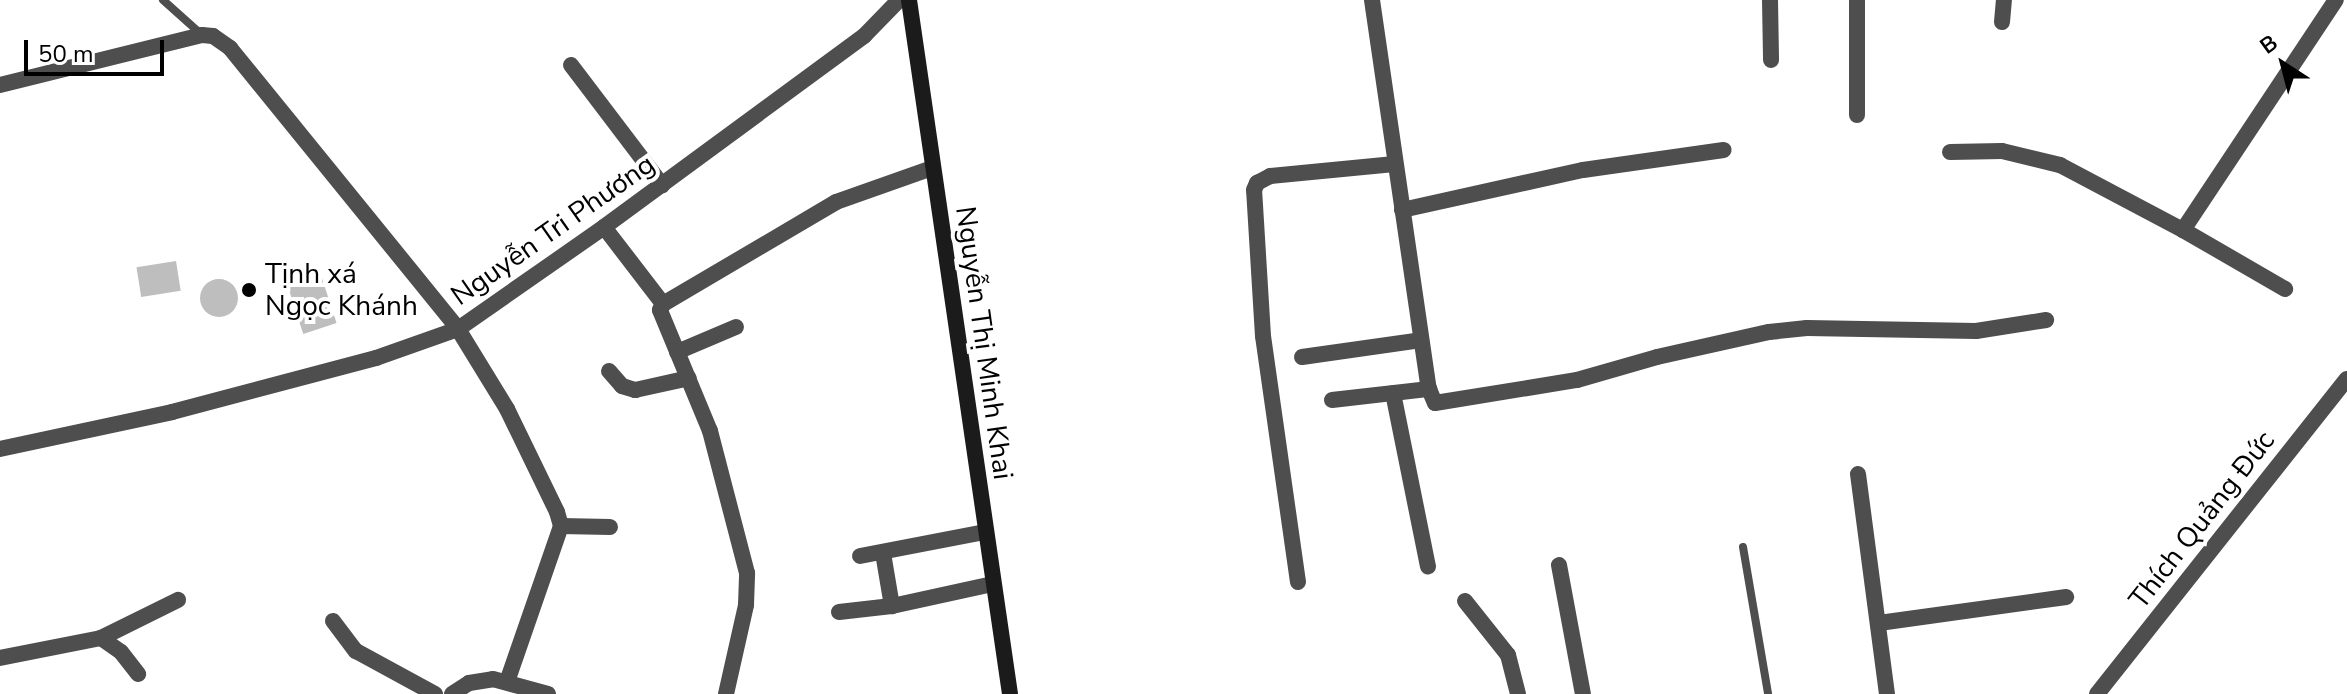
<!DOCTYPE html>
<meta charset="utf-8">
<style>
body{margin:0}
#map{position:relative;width:2347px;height:694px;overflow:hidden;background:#fff;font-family:"Nunito Sans",sans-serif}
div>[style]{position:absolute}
.building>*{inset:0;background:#bebebe;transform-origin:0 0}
.round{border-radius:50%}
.service>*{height:8px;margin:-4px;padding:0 4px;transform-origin:4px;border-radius:4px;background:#4e4e4e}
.minor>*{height:16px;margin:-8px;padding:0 8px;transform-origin:8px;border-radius:8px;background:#4e4e4e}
.tertiary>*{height:16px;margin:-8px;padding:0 8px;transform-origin:8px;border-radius:8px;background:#4e4e4e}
.secondary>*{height:16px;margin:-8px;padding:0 8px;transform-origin:8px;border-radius:8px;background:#1b1b1b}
.dots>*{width:22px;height:22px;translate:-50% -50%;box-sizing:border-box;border:4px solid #fff;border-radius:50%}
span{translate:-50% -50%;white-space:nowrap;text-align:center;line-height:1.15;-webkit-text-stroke:8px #fff;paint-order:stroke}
.street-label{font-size:28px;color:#000}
.poi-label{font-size:28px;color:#000}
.left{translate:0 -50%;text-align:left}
.north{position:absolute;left:2243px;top:24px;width:80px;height:80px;-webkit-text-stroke:6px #fff;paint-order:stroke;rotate:324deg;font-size:22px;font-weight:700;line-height:32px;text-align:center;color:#000}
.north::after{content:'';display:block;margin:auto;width:28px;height:36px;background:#000;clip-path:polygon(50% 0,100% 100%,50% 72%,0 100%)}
.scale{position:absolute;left:24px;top:40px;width:140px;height:36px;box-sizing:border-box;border:4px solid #000;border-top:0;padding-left:10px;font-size:24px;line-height:28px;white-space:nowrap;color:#000;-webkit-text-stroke:6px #fff;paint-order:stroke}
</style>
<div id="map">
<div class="building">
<i style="left:176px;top:261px;width:30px;height:40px;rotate:81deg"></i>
<i style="left:318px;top:266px;width:60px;height:35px;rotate:72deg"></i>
<i class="round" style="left:200px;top:279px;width:38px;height:38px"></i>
</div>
<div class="service">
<i style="left:163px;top:0;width:51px;rotate:41.8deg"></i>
<i style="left:1743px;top:547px;width:149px;rotate:80.3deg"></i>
</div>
<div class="minor">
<i style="left:1372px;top:0;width:393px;rotate:81.7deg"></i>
<i style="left:1429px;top:389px;width:15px;rotate:67deg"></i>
<i style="left:1435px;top:403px;width:144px;rotate:-9.2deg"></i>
<i style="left:1577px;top:380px;width:83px;rotate:-16deg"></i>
<i style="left:1657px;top:357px;width:115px;rotate:-12.6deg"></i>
<i style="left:1769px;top:332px;width:38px;rotate:-6deg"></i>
<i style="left:1807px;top:328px;width:169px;rotate:1deg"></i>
<i style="left:1976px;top:331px;width:71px;rotate:-8.9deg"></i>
<i style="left:1770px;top:0;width:60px;rotate:89deg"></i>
<i style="left:1857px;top:0;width:115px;rotate:90deg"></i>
<i style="left:2002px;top:22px;width:22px;rotate:-85deg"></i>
<i style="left:213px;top:36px;width:21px;rotate:35deg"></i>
<i style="left:230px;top:48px;width:362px;rotate:50.9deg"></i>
<i style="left:458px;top:329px;width:94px;rotate:58.5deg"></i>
<i style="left:507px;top:409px;width:114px;rotate:64.1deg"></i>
<i style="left:557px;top:512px;width:15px;rotate:74deg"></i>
<i style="left:561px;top:526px;width:165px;rotate:109.1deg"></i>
<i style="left:571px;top:65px;width:151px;rotate:52.8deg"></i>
<i style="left:1950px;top:152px;width:52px;rotate:-1.1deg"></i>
<i style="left:2002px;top:151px;width:60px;rotate:13.6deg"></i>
<i style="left:2060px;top:165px;width:139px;rotate:27.9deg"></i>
<i style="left:2183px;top:230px;width:118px;rotate:30deg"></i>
<i style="left:1402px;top:210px;width:185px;rotate:-12.5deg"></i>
<i style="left:1583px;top:170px;width:142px;rotate:-8.1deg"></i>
<i style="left:604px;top:227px;width:97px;rotate:52.5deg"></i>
<i style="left:2183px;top:230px;width:276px;rotate:-56.4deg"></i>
<i style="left:677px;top:352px;width:64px;rotate:-23deg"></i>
<i style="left:1302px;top:357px;width:120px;rotate:-8.1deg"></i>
<i style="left:609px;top:371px;width:20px;rotate:49deg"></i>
<i style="left:622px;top:386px;width:14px;rotate:17deg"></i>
<i style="left:635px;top:390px;width:55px;rotate:-12.5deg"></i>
<i style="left:1393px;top:393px;width:177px;rotate:78.6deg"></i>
<i style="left:1332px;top:400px;width:98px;rotate:-6.5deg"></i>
<i style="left:1858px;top:474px;width:222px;rotate:82.5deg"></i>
<i style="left:561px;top:526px;width:49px;rotate:1.2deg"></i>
<i style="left:883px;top:553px;width:54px;rotate:80.4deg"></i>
<i style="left:860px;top:556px;width:127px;rotate:-10.9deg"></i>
<i style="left:1559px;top:565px;width:131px;rotate:79.5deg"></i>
<i style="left:1298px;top:582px;width:248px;rotate:-98.1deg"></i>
<i style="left:1263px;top:336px;width:146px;rotate:-93.5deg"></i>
<i style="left:1254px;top:190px;width:8px;rotate:-67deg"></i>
<i style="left:1257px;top:183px;width:15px;rotate:-28deg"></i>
<i style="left:1270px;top:176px;width:125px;rotate:-5.5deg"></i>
<i style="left:1465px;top:601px;width:69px;rotate:51.5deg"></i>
<i style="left:1508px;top:655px;width:40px;rotate:75.6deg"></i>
<i style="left:839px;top:612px;width:53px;rotate:-6.5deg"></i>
<i style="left:892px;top:606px;width:103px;rotate:-12.3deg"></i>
<i style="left:333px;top:621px;width:38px;rotate:53deg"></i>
<i style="left:356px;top:651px;width:90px;rotate:28.6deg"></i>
<i style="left:1879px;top:623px;width:189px;rotate:-7.9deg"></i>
<i style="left:101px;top:638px;width:24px;rotate:35deg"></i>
<i style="left:121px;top:652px;width:28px;rotate:52deg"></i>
<i style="left:0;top:658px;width:103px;rotate:-11.2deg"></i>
<i style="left:101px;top:638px;width:86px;rotate:-26.3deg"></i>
<i style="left:452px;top:694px;width:20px;rotate:-33deg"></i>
<i style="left:469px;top:683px;width:24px;rotate:-9deg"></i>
<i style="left:493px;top:679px;width:57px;rotate:15.3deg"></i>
<i style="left:726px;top:694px;width:91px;rotate:-77.3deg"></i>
<i style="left:746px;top:605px;width:32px;rotate:-88deg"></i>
<i style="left:747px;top:573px;width:147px;rotate:-104.6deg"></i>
<i style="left:710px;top:431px;width:131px;rotate:-112.5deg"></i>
<i style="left:660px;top:310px;width:7px;rotate:-63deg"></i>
<i style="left:663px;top:304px;width:201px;rotate:-30.5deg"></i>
<i style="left:836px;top:202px;width:102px;rotate:-19.5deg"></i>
</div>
<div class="tertiary">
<i style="left:0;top:85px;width:208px;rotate:-13.9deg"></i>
<i style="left:202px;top:35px;width:11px;rotate:5deg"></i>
<i style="left:0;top:449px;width:176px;rotate:-12.1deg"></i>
<i style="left:172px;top:412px;width:211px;rotate:-14.8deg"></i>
<i style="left:376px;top:358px;width:87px;rotate:-19.5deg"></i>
<i style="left:458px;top:329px;width:178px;rotate:-34.9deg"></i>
<i style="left:604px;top:227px;width:323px;rotate:-36.3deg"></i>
<i style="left:864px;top:36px;width:50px;rotate:-45.8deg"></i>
<i style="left:2097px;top:694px;width:402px;rotate:-51.6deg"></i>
</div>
<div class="secondary">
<i style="left:909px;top:0;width:701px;rotate:81.72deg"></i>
</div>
<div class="dots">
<i style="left:249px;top:290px;background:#000"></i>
</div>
<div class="street-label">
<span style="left:553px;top:230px;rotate:-35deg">Nguyễn Tri Phương</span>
<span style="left:984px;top:343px;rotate:82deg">Nguyễn Thị Minh Khai</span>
<span style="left:2202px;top:520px;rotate:-52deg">Thích Quảng Đức</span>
</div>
<div class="poi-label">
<span class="left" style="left:265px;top:290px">Tịnh xá<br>Ngọc Khánh</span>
</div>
<div class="north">B</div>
<div class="scale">50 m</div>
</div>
